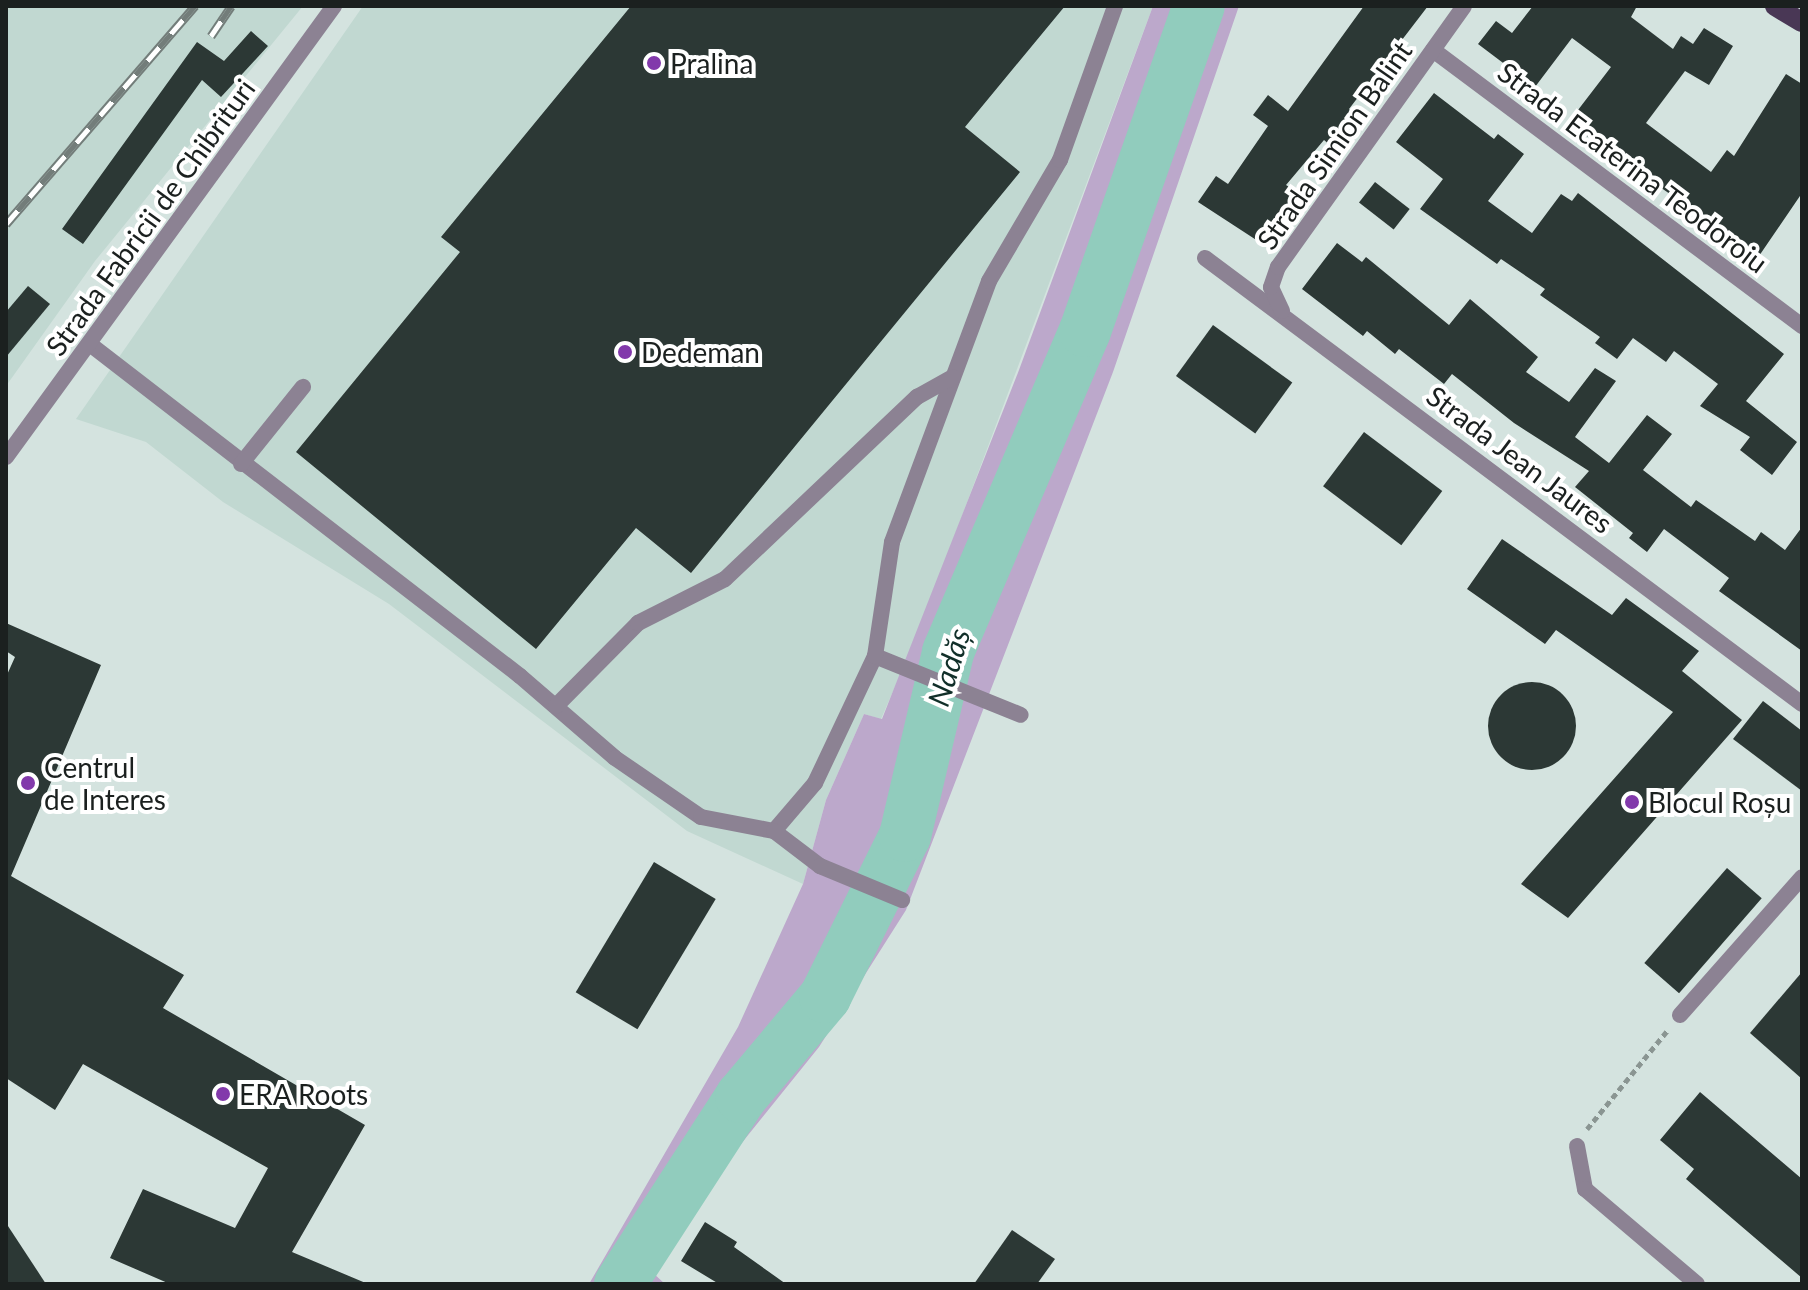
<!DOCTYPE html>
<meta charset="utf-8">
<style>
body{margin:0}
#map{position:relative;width:1808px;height:1290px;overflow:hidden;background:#d4e3df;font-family:Lato,sans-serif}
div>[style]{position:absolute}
.built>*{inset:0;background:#c1d8d1}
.green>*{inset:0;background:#bca8cb}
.river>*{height:52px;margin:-26px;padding:0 26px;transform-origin:26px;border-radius:26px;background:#91ccbd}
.building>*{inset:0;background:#2c3835;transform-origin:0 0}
.round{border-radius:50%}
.path>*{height:5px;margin-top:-2.5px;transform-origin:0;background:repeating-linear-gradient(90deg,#8a9592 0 6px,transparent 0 10px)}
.service>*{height:16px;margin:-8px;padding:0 8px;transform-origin:8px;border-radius:8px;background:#8c8293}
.minor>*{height:16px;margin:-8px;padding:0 8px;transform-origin:8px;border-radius:8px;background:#8c8293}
.tertiary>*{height:16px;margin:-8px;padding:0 8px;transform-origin:8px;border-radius:8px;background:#8c8293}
.primary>*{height:20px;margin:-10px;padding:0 10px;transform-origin:10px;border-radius:10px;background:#493755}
.rail>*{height:9px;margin-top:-4.5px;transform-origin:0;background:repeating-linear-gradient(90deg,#fff 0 18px,#737d7a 0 36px);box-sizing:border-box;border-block:2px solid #737d7a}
.dots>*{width:22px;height:22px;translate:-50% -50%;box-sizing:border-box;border:4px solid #fff;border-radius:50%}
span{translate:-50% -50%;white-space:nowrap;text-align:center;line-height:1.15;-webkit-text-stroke:8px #fff;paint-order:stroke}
.poi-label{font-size:28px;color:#1b201f}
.left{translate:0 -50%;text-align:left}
.street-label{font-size:28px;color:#1b201f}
.water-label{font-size:30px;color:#112f29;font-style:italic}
.frame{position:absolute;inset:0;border:8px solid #1b201f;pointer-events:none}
</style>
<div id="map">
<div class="built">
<i style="clip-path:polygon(6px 6px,303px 6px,95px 261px,6px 386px)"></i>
<i style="clip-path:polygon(363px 6px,1153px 6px,917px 636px,881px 719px,864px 714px,826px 800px,803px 884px,687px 831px,389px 604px,223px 502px,146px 442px,76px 419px)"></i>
</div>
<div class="green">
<i style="clip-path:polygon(1153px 6px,1239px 6px,1113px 372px,906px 910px,819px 1047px,703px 1191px,652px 1272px,665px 1284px,589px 1284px,738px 1027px,803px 884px,826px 800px,864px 714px,882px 719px,1019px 370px)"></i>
</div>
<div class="river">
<i style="left:620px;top:1284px;width:223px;rotate:-57.1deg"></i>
<i style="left:741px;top:1097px;width:131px;rotate:-50deg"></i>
<i style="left:825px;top:997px;width:180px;rotate:-63.6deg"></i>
<i style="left:905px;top:836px;width:189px;rotate:-76.8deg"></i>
<i style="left:948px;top:652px;width:349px;rotate:-66.9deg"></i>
<i style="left:1085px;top:331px;width:344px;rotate:-70.7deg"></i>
</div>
<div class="building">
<i style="clip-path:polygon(631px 6px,1065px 6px,965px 127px,1020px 172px,691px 573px,636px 528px,536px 649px,296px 452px,460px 252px,441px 237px)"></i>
<i style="clip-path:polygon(1364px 6px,1428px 6px,1349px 109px,1357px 116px,1331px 146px,1324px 140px,1286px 185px,1298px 193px,1264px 245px,1198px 202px,1216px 176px,1228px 184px,1268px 126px,1253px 115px,1268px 95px,1288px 111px)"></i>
<i style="clip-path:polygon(1533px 6px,1637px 6px,1631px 17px,1673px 49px,1681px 36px,1693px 44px,1704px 28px,1733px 46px,1709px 85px,1685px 71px,1646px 123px,1711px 172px,1727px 150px,1734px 156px,1786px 74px,1802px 84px,1802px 193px,1759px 256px,1568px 123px,1611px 67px,1572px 38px,1535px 87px,1478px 44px,1496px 21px,1512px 33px)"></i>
<i style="clip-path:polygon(251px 31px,268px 46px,221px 97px,202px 80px,83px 244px,62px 229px,197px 42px,224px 61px)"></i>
<i style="clip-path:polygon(1434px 93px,1494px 139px,1498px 134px,1524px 154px,1488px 201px,1532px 233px,1561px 194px,1572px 201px,1578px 193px,1784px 354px,1746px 401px,1797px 442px,1772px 475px,1740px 450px,1750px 437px,1700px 406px,1718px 384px,1674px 351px,1666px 362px,1633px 338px,1617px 359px,1595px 343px,1600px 337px,1540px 295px,1545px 289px,1501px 259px,1497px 264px,1420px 209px,1443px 179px,1396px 142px)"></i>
<i style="left:1375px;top:182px;width:44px;height:26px;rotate:38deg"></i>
<i style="clip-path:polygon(1337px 243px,1362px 262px,1366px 257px,1449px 325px,1470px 299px,1538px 357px,1526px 372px,1569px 402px,1595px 368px,1616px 381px,1575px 437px,1609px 463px,1647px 415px,1672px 434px,1643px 470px,1691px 507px,1696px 500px,1755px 541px,1761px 532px,1785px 550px,1802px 527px,1802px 651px,1719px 591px,1729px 578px,1664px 529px,1647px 552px,1629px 538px,1633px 533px,1575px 487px,1589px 471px,1514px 423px,1452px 374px,1444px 384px,1399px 349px,1395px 354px,1367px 331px,1363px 336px,1302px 289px)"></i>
<i style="clip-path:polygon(28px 286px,50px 304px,6px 357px,6px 312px)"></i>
<i style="left:1213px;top:325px;width:98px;height:63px;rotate:36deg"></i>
<i style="left:1364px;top:432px;width:98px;height:68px;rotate:37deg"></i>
<i style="clip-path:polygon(1502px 539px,1612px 615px,1626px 598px,1699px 651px,1682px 671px,1742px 720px,1568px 918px,1521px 884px,1673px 712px,1556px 630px,1545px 644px,1467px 589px)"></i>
<i style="clip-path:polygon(6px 623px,101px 665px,11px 876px,184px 975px,163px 1008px,365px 1125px,292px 1252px,368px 1284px,170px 1284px,110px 1258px,143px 1189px,235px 1228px,268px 1168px,83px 1064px,55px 1110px,6px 1078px,6px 677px,15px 657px,6px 651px)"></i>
<i class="round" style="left:1488px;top:682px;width:88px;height:88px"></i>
<i style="clip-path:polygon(1763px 701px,1802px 731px,1802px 791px,1733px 739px)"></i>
<i style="left:654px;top:862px;width:72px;height:152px;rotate:31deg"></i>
<i style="left:1727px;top:868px;width:46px;height:126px;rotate:41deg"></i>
<i style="clip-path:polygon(1802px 972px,1802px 1079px,1750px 1033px)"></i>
<i style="clip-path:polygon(1700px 1092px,1802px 1179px,1802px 1278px,1686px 1179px,1694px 1169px,1660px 1140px)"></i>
<i style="clip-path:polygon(705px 1222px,737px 1242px,734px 1247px,786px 1284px,719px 1284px,681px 1261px)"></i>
<i style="clip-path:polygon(6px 1223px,46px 1284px,6px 1284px)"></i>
<i style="clip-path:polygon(1012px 1230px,1055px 1259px,1037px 1284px,974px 1284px)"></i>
</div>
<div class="path">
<i style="left:1587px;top:1129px;width:127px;rotate:-50.8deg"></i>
</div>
<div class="service">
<i style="left:91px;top:345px;width:542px;rotate:37.65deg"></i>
<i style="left:520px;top:676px;width:125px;rotate:40.8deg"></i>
<i style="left:615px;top:758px;width:104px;rotate:34.5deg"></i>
<i style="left:701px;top:817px;width:74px;rotate:10.9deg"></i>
<i style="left:774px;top:831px;width:63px;rotate:-49.5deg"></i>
<i style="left:815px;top:783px;width:140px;rotate:-64.7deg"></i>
<i style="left:875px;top:656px;width:157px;rotate:22deg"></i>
<i style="left:241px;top:464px;width:99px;rotate:-51.2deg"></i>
<i style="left:875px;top:656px;width:115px;rotate:-81.5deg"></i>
<i style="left:892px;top:542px;width:278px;rotate:-69.6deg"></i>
<i style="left:989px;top:281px;width:140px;rotate:-59.6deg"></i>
<i style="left:1060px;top:160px;width:164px;rotate:-70.3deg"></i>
<i style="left:556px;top:706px;width:117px;rotate:-45.3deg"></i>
<i style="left:638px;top:623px;width:97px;rotate:-26.8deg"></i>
<i style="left:725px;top:579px;width:265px;rotate:-43.5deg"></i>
<i style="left:917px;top:397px;width:41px;rotate:-29.1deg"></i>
<i style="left:774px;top:831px;width:58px;rotate:37.3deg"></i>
<i style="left:820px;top:866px;width:89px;rotate:22.5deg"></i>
</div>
<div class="minor">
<i style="left:1433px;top:50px;width:461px;rotate:36.8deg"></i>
<i style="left:1205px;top:258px;width:745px;rotate:36.76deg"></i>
<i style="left:1282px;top:311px;width:26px;rotate:-115deg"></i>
<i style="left:1271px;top:287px;width:21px;rotate:-71deg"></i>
<i style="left:1278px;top:267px;width:320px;rotate:-54.5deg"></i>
<i style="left:1680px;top:1015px;width:184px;rotate:-48.5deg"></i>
<i style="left:1577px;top:1146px;width:44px;rotate:79.5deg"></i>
<i style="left:1585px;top:1189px;width:147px;rotate:40.3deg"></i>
</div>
<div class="tertiary">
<i style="left:6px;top:457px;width:558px;rotate:-53.97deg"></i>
</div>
<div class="primary">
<i style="left:1775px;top:6px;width:31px;rotate:31deg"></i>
</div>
<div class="rail">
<i style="left:211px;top:36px;width:36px;rotate:-56deg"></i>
<i style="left:6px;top:224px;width:289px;rotate:-49.1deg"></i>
</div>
<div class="dots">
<i style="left:654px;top:63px;background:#8239ab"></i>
<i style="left:625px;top:352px;background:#8239ab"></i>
<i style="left:28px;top:783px;background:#8239ab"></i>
<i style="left:1632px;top:802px;background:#8239ab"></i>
<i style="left:223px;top:1094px;background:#8239ab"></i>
</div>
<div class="poi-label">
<span class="left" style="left:670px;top:63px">Pralina</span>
<span class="left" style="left:641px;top:352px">Dedeman</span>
<span class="left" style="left:44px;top:783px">Centrul<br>de Interes</span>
<span class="left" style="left:1648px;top:802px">Blocul Roșu</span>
<span class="left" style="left:239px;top:1094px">ERA Roots</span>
</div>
<div class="street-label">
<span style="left:1334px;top:145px;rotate:-55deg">Strada Simion Balint</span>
<span style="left:1633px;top:167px;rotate:37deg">Strada Ecaterina Teodoroiu</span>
<span style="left:150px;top:217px;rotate:-54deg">Strada Fabricii de Chibrituri</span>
<span style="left:1520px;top:459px;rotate:37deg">Strada Jean Jaures</span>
</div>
<div class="water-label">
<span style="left:948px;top:667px;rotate:-73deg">Nadăș</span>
</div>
<div class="frame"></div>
</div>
